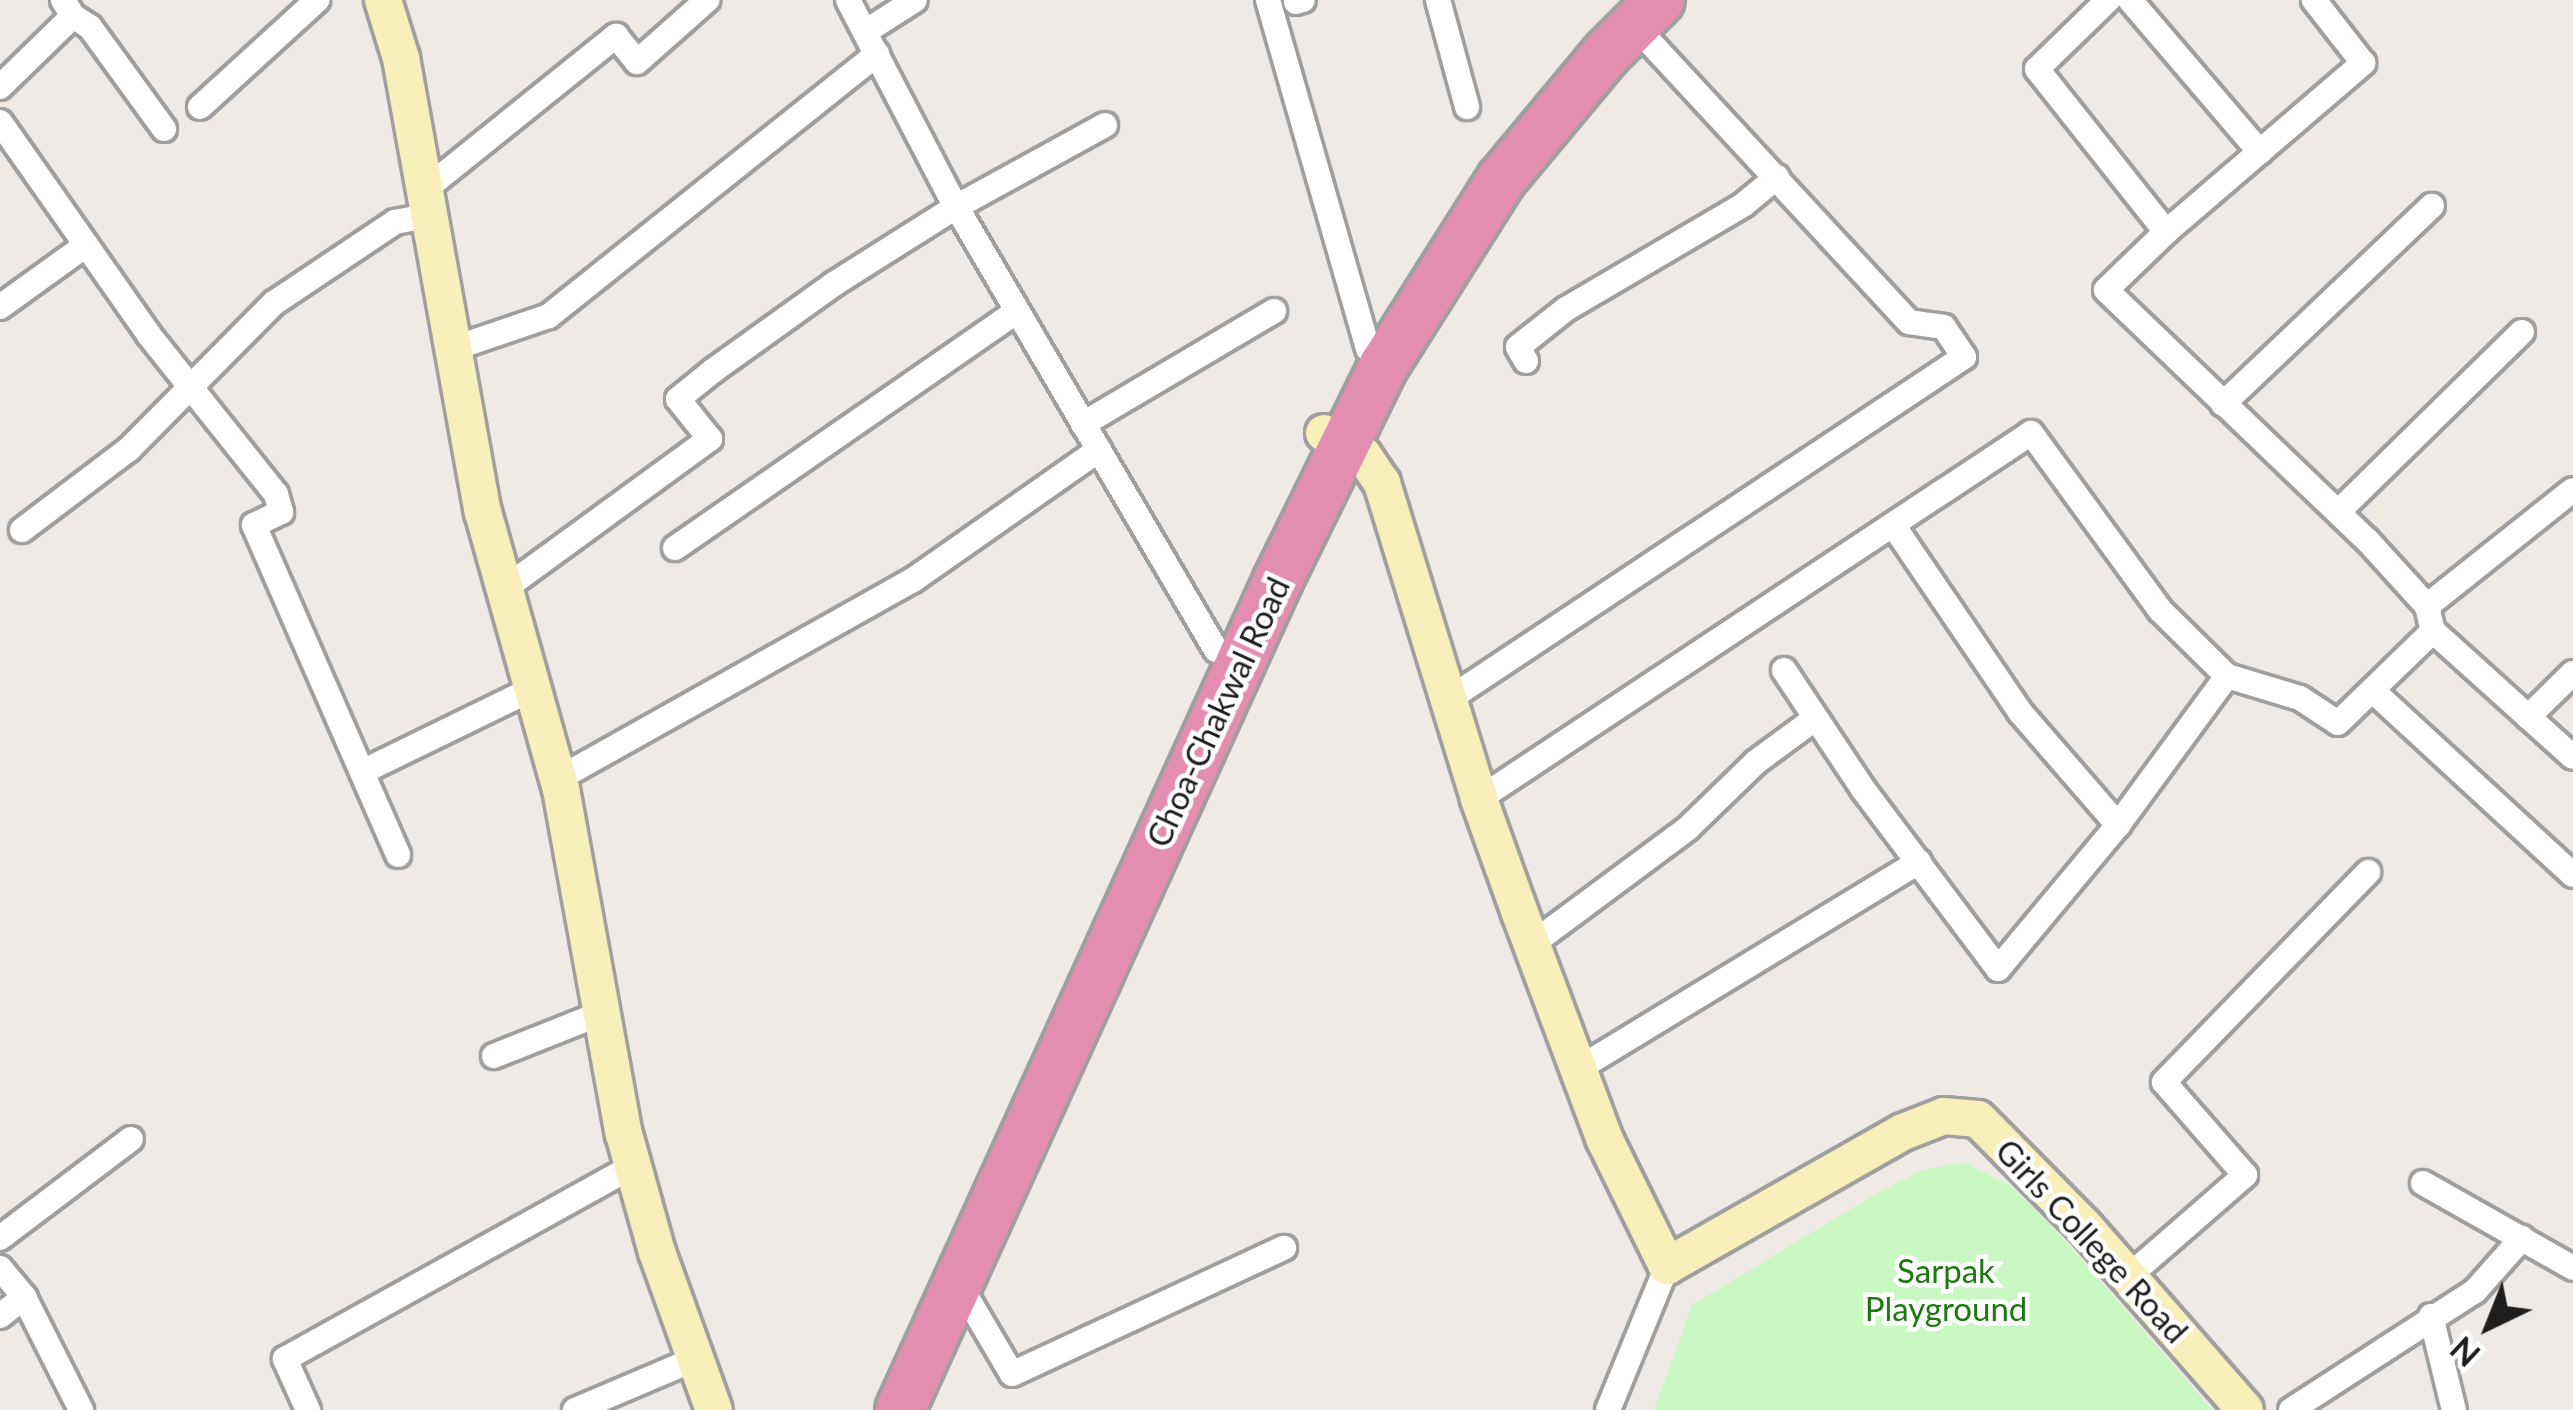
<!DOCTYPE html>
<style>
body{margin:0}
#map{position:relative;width:2573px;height:1410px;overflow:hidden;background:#efeae5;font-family:Lato,sans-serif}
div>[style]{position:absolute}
.park>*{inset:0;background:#c9f8c3}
.roads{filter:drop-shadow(3px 0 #9f9f9f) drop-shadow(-3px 0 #9f9f9f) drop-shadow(0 3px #9f9f9f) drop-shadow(0 -3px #9f9f9f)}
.street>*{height:24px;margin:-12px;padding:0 12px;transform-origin:12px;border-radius:12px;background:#fff}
.secondary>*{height:36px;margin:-18px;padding:0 18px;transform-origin:18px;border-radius:18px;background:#f8efba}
.highway>*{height:48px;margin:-24px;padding:0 24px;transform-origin:24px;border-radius:24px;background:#e48eaf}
span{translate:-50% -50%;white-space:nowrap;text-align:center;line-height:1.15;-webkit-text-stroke:9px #fff;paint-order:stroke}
.street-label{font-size:33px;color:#1e1e1e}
.park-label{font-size:33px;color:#1b7a0e}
.north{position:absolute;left:2429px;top:1266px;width:120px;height:120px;-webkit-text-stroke:9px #fff;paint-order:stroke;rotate:223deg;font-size:33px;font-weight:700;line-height:48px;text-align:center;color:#1e1e1e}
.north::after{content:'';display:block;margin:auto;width:42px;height:54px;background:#1e1e1e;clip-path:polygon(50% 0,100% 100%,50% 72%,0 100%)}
</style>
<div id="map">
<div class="park">
<i style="clip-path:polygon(1963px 1162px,2009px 1185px,2053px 1227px,2212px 1410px,1654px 1410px,1692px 1305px,1876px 1194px,1922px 1170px)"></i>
</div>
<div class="roads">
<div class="street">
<i style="left:848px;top:0;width:221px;rotate:62.5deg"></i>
<i style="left:950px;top:196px;width:526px;rotate:59.63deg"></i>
<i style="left:1268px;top:0;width:363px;rotate:74deg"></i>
<i style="left:1438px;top:0;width:111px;rotate:74.8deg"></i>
<i style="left:2108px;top:0;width:99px;rotate:135.8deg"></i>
<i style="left:2037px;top:69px;width:208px;rotate:51.6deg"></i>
<i style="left:2166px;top:232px;width:83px;rotate:136deg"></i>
<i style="left:2106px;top:290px;width:361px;rotate:43.8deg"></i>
<i style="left:2367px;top:540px;width:89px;rotate:47.7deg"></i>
<i style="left:2427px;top:606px;width:26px;rotate:77deg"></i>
<i style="left:2130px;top:0;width:200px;rotate:49.5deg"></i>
<i style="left:1296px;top:2px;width:7px;rotate:-16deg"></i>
<i style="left:73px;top:16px;width:20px;rotate:33deg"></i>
<i style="left:90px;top:27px;width:126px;rotate:54deg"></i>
<i style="left:865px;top:32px;width:59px;rotate:-32.6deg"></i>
<i style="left:0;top:87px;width:102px;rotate:-44.2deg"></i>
<i style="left:73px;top:16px;width:19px;rotate:-122deg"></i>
<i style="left:200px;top:107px;width:159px;rotate:-42.4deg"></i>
<i style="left:0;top:122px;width:260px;rotate:55deg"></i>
<i style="left:149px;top:335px;width:203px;rotate:51.4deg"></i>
<i style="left:276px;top:494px;width:19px;rotate:74deg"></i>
<i style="left:281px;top:512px;width:30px;rotate:154deg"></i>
<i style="left:254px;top:525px;width:360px;rotate:66.4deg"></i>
<i style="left:423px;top:191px;width:248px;rotate:-38.8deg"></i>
<i style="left:616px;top:36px;width:33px;rotate:51deg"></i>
<i style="left:637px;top:62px;width:94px;rotate:-41.5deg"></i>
<i style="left:2166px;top:232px;width:260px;rotate:-40.6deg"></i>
<i style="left:2363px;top:63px;width:80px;rotate:-127.9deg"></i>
<i style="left:0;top:307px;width:106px;rotate:-35.8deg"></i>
<i style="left:452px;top:349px;width:102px;rotate:-18.8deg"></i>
<i style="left:549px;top:316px;width:420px;rotate:-38.6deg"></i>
<i style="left:1526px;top:361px;width:16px;rotate:-120deg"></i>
<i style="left:1518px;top:347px;width:61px;rotate:-38.4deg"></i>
<i style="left:1566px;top:309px;width:205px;rotate:-30.4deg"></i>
<i style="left:1743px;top:205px;width:44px;rotate:-39.5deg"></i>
<i style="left:2223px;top:404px;width:288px;rotate:-43.5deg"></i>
<i style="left:1083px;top:424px;width:222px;rotate:-30.6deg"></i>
<i style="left:2339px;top:511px;width:256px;rotate:-44.4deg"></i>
<i style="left:1893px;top:525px;width:226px;rotate:55.8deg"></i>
<i style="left:2020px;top:712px;width:150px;rotate:49.1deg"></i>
<i style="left:22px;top:530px;width:134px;rotate:-37.1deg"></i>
<i style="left:129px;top:449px;width:206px;rotate:-45.2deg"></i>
<i style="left:274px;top:303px;width:146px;rotate:-33.8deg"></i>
<i style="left:395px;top:222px;width:33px;rotate:-11deg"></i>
<i style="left:675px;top:548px;width:416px;rotate:-34.7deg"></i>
<i style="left:504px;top:589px;width:255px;rotate:-36.1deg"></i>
<i style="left:710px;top:439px;width:51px;rotate:-128.7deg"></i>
<i style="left:678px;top:399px;width:46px;rotate:-38.9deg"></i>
<i style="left:714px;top:370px;width:148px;rotate:-35.6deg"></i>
<i style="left:834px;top:284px;width:144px;rotate:-32.3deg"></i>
<i style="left:956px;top:207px;width:170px;rotate:-28.8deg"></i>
<i style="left:2427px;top:606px;width:186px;rotate:-38.5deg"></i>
<i style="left:1784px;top:670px;width:143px;rotate:56.4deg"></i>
<i style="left:1863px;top:789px;width:225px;rotate:53.1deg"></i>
<i style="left:1998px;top:969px;width:187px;rotate:-50.2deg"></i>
<i style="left:2118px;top:825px;width:185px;rotate:-53.8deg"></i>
<i style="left:2373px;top:691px;width:272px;rotate:42.6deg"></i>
<i style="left:1449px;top:699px;width:618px;rotate:-33.59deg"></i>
<i style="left:1964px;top:357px;width:36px;rotate:-124deg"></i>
<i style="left:1944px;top:327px;width:35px;rotate:-172deg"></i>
<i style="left:1909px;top:322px;width:403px;rotate:-132.8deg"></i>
<i style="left:2528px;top:717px;width:63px;rotate:-44.4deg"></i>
<i style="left:362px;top:772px;width:189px;rotate:-26deg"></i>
<i style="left:558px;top:779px;width:407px;rotate:-29.3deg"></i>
<i style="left:913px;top:580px;width:227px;rotate:-35deg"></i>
<i style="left:1479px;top:799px;width:662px;rotate:-33.55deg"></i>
<i style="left:2031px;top:433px;width:219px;rotate:53.9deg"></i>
<i style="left:2160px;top:610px;width:94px;rotate:44.6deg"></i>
<i style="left:2227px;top:676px;width:76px;rotate:16.8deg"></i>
<i style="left:2300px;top:698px;width:45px;rotate:33.3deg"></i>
<i style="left:2338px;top:723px;width:132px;rotate:-44.1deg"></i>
<i style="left:2433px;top:631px;width:188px;rotate:42deg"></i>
<i style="left:1532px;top:944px;width:194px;rotate:-36.6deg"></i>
<i style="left:1688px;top:828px;width:95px;rotate:-44.1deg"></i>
<i style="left:1756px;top:762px;width:74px;rotate:-36.3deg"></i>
<i style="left:494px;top:1056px;width:116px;rotate:-21.7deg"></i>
<i style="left:1578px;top:1069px;width:399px;rotate:-31.3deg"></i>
<i style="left:2423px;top:1183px;width:172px;rotate:29.5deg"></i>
<i style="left:0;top:1238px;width:164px;rotate:-37.1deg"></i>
<i style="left:0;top:1268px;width:38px;rotate:50deg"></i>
<i style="left:24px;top:1297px;width:127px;rotate:63.2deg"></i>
<i style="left:2129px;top:1276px;width:154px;rotate:-41deg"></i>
<i style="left:2245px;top:1175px;width:123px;rotate:-131.1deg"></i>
<i style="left:2164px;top:1082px;width:293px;rotate:-45.8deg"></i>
<i style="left:959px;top:1284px;width:104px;rotate:59.5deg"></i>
<i style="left:1012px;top:1374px;width:300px;rotate:-24.9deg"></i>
<i style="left:0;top:1316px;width:31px;rotate:-38deg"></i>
<i style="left:2431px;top:1316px;width:97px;rotate:76.3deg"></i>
<i style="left:308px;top:1410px;width:56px;rotate:-114.3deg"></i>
<i style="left:285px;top:1359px;width:398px;rotate:-29deg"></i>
<i style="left:575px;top:1410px;width:130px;rotate:-23deg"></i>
<i style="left:1608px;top:1410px;width:156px;rotate:-67.7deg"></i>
<i style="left:2291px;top:1410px;width:219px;rotate:-32.9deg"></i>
<i style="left:2475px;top:1291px;width:71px;rotate:-48.4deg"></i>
</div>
<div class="secondary">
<i style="left:383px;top:0;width:61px;rotate:72.8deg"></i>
<i style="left:401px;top:58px;width:461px;rotate:79.8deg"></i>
<i style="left:483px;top:512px;width:288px;rotate:74.3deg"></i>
<i style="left:561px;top:789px;width:351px;rotate:79.7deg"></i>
<i style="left:624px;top:1134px;width:123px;rotate:74.4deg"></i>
<i style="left:657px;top:1252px;width:168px;rotate:70.2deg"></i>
<i style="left:1324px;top:433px;width:45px;rotate:29.4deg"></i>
<i style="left:1363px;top:455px;width:34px;rotate:56deg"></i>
<i style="left:1382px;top:483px;width:331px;rotate:72.9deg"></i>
<i style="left:1479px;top:799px;width:121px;rotate:70.2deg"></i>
<i style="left:1520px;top:913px;width:240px;rotate:69.5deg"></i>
<i style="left:1604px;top:1138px;width:143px;rotate:63.8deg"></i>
<i style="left:1667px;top:1266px;width:271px;rotate:-29.6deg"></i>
<i style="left:1903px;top:1132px;width:44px;rotate:-21.3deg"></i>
<i style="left:1944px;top:1116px;width:34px;rotate:5deg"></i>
<i style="left:1978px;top:1119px;width:151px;rotate:45.3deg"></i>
<i style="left:2084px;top:1226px;width:244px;rotate:48.8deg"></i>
</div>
<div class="highway">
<i style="left:900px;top:1410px;width:912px;rotate:-65.51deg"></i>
<i style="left:1278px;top:580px;width:240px;rotate:-63.8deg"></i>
<i style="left:1384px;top:365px;width:219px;rotate:-57.7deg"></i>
<i style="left:1501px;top:180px;width:164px;rotate:-50.2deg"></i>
<i style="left:1606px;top:54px;width:76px;rotate:-45deg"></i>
</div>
</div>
<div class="street-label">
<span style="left:1218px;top:712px;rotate:-65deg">Choa-Chakwal Road</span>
<span style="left:2092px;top:1241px;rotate:47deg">Girls College Road</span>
</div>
<div class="park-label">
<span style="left:1946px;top:1290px">Sarpak<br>Playground</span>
</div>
<div class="north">N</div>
</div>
